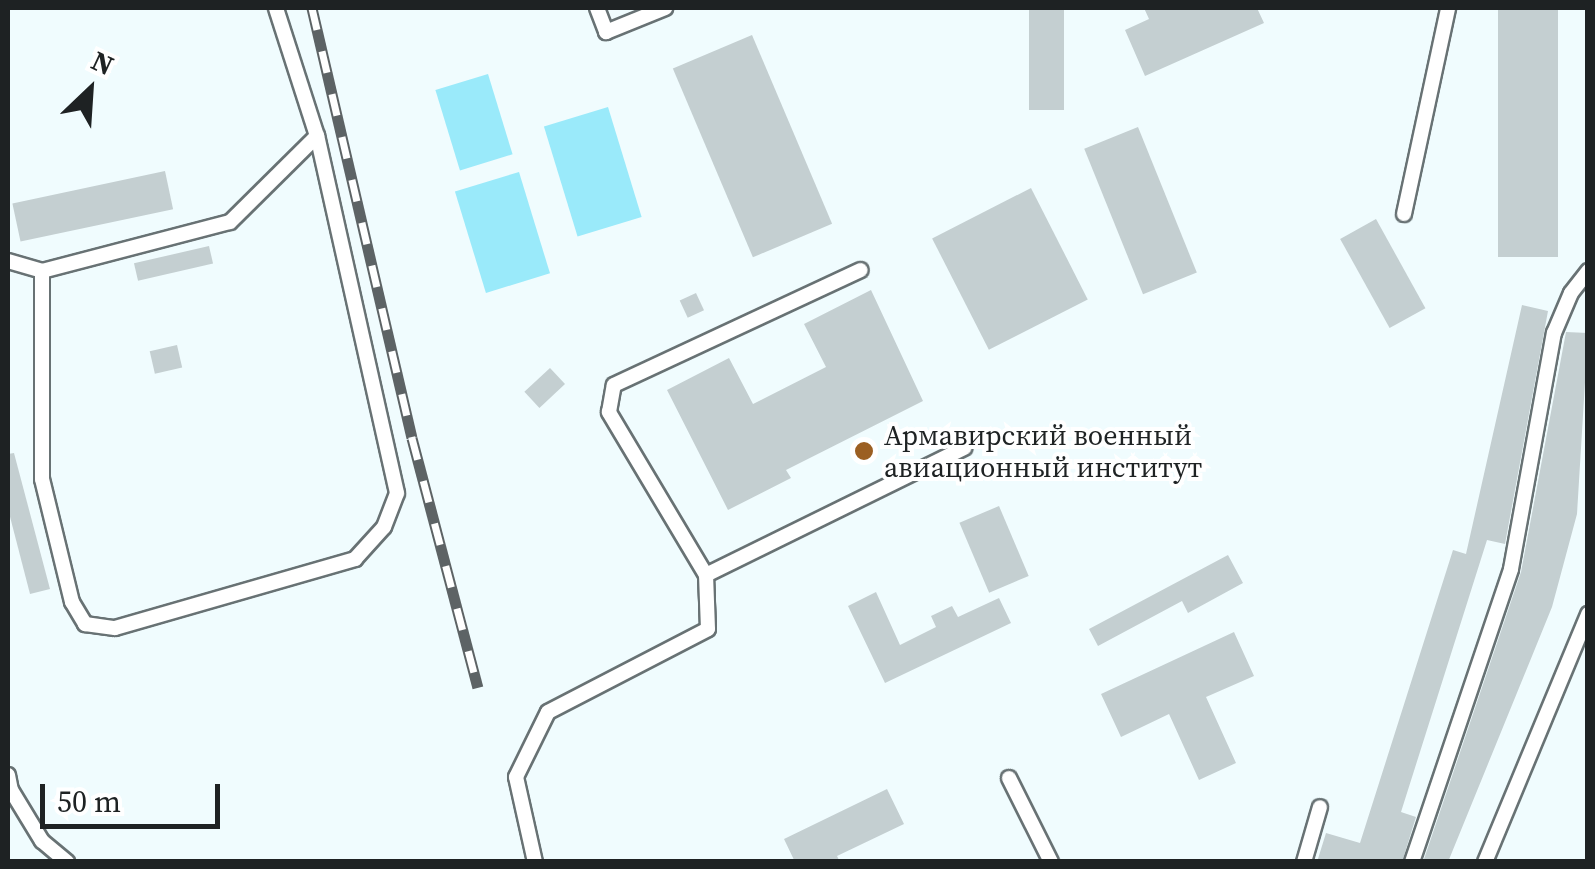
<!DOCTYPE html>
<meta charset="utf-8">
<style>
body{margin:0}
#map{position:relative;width:1595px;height:869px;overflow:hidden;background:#f0fcfe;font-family:"Source Serif 4",serif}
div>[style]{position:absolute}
.green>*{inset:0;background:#9aeafa;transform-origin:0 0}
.building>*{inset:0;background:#c4cfd1;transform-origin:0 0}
.roads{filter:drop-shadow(2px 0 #687274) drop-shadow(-2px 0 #687274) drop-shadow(0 2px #687274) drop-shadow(0 -2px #687274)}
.service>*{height:14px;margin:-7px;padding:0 7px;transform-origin:7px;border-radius:7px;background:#fff}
.rail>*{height:11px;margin-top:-5.5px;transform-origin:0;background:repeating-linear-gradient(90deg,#fff 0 22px,#5d6365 0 44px);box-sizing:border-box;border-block:2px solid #5d6365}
.dots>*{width:28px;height:28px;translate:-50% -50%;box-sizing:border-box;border:5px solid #fff;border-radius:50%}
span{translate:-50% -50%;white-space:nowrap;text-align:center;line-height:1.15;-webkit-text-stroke:8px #fff;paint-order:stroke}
.poi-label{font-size:28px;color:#1e2223}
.left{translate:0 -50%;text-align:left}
.frame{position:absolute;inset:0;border:10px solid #1e2223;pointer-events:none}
.north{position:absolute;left:40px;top:40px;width:100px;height:100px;-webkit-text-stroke:8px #fff;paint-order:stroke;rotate:25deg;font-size:28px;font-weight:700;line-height:40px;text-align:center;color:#1e2223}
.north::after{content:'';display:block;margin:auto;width:35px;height:45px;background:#1e2223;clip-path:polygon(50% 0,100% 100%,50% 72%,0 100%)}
.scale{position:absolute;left:40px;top:784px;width:180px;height:45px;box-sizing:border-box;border:5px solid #1e2223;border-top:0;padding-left:12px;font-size:30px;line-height:35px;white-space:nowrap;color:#1e2223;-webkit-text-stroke:8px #fff;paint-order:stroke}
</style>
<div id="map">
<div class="green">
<i style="left:488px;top:74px;width:84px;height:55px;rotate:73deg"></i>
<i style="left:608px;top:107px;width:115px;height:67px;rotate:73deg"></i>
<i style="left:519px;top:172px;width:106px;height:67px;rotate:73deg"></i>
</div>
<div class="building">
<i style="left:1029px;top:8px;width:35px;height:102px"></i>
<i style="clip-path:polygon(1144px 8px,1257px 8px,1264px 23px,1145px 76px,1125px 30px,1149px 19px)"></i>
<i style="left:1498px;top:8px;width:60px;height:249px"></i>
<i style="left:752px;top:35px;width:205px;height:86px;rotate:67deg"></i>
<i style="left:1138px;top:127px;width:157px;height:58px;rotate:68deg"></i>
<i style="left:165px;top:171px;width:39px;height:156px;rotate:78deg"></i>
<i style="left:1031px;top:188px;width:125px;height:111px;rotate:63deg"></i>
<i style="left:1376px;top:219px;width:102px;height:41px;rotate:61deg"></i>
<i style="left:209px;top:246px;width:18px;height:77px;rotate:77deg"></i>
<i style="clip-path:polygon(871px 290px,923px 401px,786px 470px,791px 478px,728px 510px,667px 390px,729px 358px,753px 404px,826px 367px,804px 324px)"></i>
<i style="left:696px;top:293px;width:19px;height:18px;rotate:65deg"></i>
<i style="clip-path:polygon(1522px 305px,1548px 311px,1505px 544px,1487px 540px,1401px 812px,1416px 817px,1402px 862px,1317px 862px,1326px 833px,1360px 843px,1453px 550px,1466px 554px)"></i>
<i style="clip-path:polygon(1566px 332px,1588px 333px,1577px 514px,1552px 607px,1448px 862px,1423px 862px,1521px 572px)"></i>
<i style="left:177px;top:345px;width:23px;height:28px;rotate:77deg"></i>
<i style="left:550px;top:368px;width:22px;height:35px;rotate:47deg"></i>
<i style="clip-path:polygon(14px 453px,50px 589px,30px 594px,8px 509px,8px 454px)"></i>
<i style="left:999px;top:506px;width:76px;height:43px;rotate:67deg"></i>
<i style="clip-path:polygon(1228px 555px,1243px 583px,1188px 613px,1182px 601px,1098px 646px,1089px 629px)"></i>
<i style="clip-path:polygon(876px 592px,900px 645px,936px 627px,931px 616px,952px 606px,958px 617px,999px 598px,1011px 623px,885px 683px,848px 606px)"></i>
<i style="clip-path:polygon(1234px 632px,1254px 676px,1206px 697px,1236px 763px,1199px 780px,1169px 714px,1121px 737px,1101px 694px)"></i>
<i style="clip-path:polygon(887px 789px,904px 824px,837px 856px,840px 862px,795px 862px,784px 839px)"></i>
</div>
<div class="roads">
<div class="service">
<i style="left:597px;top:8px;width:26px;rotate:69deg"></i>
<i style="left:606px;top:32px;width:64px;rotate:-22.1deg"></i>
<i style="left:1404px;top:214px;width:211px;rotate:-77.9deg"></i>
<i style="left:8px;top:261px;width:35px;rotate:16deg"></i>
<i style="left:42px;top:271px;width:194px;rotate:-14.6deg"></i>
<i style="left:230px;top:222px;width:122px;rotate:-44.7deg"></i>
<i style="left:42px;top:271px;width:208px;rotate:90deg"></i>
<i style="left:42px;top:479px;width:127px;rotate:76.3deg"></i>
<i style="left:72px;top:602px;width:26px;rotate:59deg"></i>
<i style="left:85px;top:624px;width:30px;rotate:8deg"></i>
<i style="left:115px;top:628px;width:250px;rotate:-16deg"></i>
<i style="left:355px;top:559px;width:43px;rotate:-47.8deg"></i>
<i style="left:384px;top:527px;width:36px;rotate:-69deg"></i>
<i style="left:397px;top:493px;width:366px;rotate:-102.6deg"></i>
<i style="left:317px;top:136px;width:134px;rotate:-107.8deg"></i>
<i style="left:706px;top:575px;width:288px;rotate:-26.2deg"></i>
<i style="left:8px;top:775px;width:15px;rotate:79deg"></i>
<i style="left:11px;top:790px;width:60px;rotate:58.7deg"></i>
<i style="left:42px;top:841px;width:33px;rotate:40deg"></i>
<i style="left:1009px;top:778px;width:94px;rotate:63.4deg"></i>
<i style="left:535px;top:862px;width:87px;rotate:-102.6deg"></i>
<i style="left:516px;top:777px;width:72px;rotate:-63.8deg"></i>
<i style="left:548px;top:712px;width:180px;rotate:-27.4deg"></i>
<i style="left:708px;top:629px;width:54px;rotate:-92.1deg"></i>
<i style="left:706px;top:575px;width:190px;rotate:-120.8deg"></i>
<i style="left:609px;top:412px;width:27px;rotate:-80deg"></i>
<i style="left:614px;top:385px;width:272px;rotate:-25deg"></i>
<i style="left:1304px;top:862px;width:57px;rotate:-73.8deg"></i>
<i style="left:1412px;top:862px;width:309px;rotate:-71.3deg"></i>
<i style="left:1511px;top:569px;width:240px;rotate:-79.7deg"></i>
<i style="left:1554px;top:333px;width:43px;rotate:-67deg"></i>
<i style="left:1571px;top:293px;width:28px;rotate:-52deg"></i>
<i style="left:1485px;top:862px;width:269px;rotate:-67.4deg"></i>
</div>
</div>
<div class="rail">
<i style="left:312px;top:8px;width:441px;rotate:76.9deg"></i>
<i style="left:412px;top:438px;width:258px;rotate:75.2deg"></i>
</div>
<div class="dots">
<i style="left:864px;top:451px;background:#9b5f22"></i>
</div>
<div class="poi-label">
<span class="left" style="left:884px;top:451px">Армавирский военный<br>авиационный институт</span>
</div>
<div class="frame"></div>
<div class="north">N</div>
<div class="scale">50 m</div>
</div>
